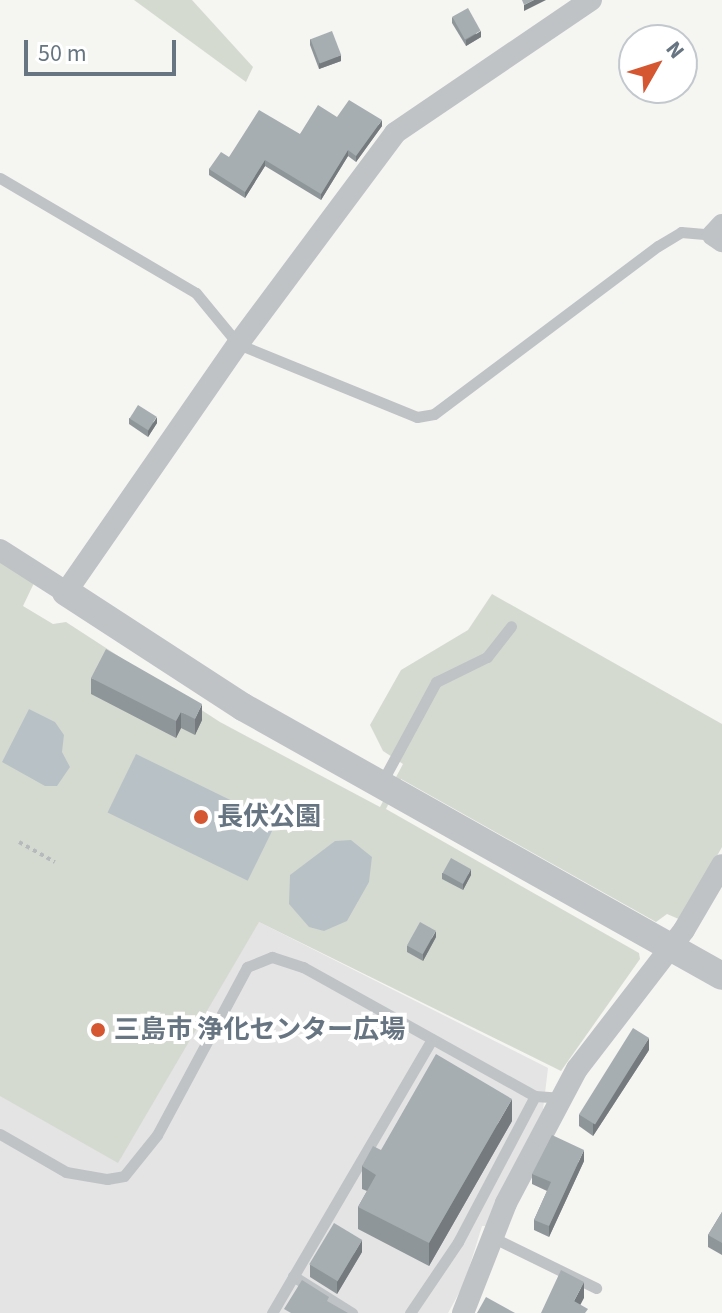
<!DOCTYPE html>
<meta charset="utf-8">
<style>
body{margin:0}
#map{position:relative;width:722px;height:1313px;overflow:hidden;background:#f5f5f2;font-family:"Source Sans 3","Noto Sans JP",sans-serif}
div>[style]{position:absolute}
.built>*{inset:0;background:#e3e4e3}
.green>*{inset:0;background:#d5dad1}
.water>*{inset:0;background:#b8c2c6;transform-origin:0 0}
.path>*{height:4px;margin-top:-2px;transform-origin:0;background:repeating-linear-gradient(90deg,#b7babc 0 4px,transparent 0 8px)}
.service>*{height:11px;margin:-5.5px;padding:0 5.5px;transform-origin:5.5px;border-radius:5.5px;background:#bfc3c6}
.minor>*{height:22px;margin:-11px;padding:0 11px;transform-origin:11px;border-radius:11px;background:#bfc3c6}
.tertiary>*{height:28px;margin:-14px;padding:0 14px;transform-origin:14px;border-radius:14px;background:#bfc3c6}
.wall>*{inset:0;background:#8f9699}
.shaded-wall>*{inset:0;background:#747a7d}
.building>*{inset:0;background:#a6aeb2;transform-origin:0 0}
.dots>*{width:22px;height:22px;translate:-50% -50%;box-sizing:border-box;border:4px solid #fff;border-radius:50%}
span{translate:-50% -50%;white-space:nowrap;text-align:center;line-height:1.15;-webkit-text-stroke:8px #fff;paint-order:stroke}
.poi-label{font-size:26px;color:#667581;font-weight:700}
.left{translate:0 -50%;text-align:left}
.north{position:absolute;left:618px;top:24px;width:80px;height:80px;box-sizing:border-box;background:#fff;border:2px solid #c2c8cd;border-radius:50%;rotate:51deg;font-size:22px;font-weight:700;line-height:32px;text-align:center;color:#667581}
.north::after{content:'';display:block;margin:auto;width:28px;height:36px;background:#d55732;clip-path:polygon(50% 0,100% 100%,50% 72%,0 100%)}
.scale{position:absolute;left:24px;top:40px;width:152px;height:36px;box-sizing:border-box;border:4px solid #667581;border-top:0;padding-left:10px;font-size:24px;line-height:28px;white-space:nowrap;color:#667581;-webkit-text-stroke:6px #fff;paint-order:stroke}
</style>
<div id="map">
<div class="built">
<i style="clip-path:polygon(73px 828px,548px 1068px,541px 1126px,488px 1226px,482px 1226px,464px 1284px,448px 1313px,0 1313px,0 964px)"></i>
</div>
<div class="green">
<i style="clip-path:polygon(134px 0,192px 0,253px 67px,246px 82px)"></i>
<i style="clip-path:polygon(0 562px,34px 583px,23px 606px,53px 624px,66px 622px,220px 722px,380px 807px,403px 764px,383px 751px,370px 725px,401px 670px,468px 630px,492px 594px,722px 724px,722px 847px,681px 920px,667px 914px,656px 922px,401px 779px,386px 809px,639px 953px,640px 959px,561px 1071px,259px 922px,118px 1163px,0 1096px)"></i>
</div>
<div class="water">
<i style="clip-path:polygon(29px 709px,55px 722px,64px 735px,62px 752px,70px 767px,57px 786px,45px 786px,2px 762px)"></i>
<i style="left:136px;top:754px;width:156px;height:65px;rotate:26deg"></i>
<i style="clip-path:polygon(351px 840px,372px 857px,369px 882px,347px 921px,324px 931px,309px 927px,289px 904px,290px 875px,335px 841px)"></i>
</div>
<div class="path">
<i style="left:19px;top:842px;width:41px;rotate:29.1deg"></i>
</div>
<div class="service">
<i style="left:0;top:178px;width:227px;rotate:30.4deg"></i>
<i style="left:196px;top:293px;width:66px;rotate:50.5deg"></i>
<i style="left:238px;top:344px;width:193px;rotate:22.2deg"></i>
<i style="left:417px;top:417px;width:17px;rotate:-10deg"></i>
<i style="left:434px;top:414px;width:280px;rotate:-36.9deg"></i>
<i style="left:658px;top:246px;width:27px;rotate:-31deg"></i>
<i style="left:681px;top:232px;width:32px;rotate:5deg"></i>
<i style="left:382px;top:782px;width:114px;rotate:-61.6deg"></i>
<i style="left:436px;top:682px;width:57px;rotate:-26.1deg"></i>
<i style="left:487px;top:657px;width:39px;rotate:-52deg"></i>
<i style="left:0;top:1134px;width:76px;rotate:29.9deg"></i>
<i style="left:66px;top:1172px;width:42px;rotate:9.7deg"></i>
<i style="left:107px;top:1179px;width:17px;rotate:-10deg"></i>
<i style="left:124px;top:1176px;width:53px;rotate:-51.2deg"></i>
<i style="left:157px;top:1135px;width:191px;rotate:-61.8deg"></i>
<i style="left:247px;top:967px;width:27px;rotate:-22deg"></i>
<i style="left:272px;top:957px;width:33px;rotate:18deg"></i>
<i style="left:303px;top:967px;width:265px;rotate:29.1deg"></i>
<i style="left:535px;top:1096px;width:27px;rotate:4deg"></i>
<i style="left:492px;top:1237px;width:116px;rotate:26.1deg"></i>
<i style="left:293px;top:1276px;width:70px;rotate:32.1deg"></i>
<i style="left:272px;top:1313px;width:317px;rotate:-59.7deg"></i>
<i style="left:410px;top:1313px;width:86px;rotate:-55.9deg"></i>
<i style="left:458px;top:1242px;width:165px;rotate:-62.2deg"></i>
</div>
<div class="minor">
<i style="left:722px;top:225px;width:13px;rotate:132deg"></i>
<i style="left:713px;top:235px;width:11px;rotate:34deg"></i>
<i style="left:0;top:550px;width:78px;rotate:32.5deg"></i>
<i style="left:66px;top:592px;width:302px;rotate:-55.3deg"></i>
<i style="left:238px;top:344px;width:263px;rotate:-53.3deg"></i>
<i style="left:395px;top:133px;width:237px;rotate:-34.2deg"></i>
<i style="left:463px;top:1313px;width:118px;rotate:-68.6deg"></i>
<i style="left:506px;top:1203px;width:152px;rotate:-62.1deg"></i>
<i style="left:577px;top:1069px;width:175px;rotate:-52.4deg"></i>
<i style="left:684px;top:930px;width:75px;rotate:-59.7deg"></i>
</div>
<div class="tertiary">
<i style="left:66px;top:592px;width:211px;rotate:33deg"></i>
<i style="left:243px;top:707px;width:549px;rotate:29.32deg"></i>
</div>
<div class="wall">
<i style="clip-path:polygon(452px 17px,481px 37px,466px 46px,452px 23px)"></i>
<i style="clip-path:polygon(310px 39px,341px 61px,319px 69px,310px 45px)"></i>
<i style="clip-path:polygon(337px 117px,382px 126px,356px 162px,348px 156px,321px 200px,265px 166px,245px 198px,209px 175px,209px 169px,229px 157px,300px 134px)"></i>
<i style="clip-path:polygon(129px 418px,157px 423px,148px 437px,129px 424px)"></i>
<i style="clip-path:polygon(91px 678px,202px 720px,195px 735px,181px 728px,176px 738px,91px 694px)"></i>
<i style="clip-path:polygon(442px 873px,471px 875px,463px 890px,442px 879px)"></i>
<i style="clip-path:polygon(436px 937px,423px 961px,407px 952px,407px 946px)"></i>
<i style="clip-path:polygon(649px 1050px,593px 1136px,579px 1126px,579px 1115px)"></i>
<i style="clip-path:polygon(512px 1121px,429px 1266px,358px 1229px,358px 1207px,367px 1191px,362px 1189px,362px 1166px,381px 1150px)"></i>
<i style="clip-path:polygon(584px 1161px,549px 1237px,534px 1230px,534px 1220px,547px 1191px,532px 1184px,532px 1174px)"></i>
<i style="clip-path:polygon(722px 1212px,722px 1255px,708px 1247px,708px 1235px)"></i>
<i style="clip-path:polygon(362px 1252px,337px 1294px,310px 1277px,310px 1265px)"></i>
</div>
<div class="shaded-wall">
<i style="clip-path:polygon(534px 0,546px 0,524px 11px,524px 5px)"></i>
<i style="clip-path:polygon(481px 31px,481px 37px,466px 46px,466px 40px)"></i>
<i style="clip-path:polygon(341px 55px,341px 61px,319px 69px,319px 63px)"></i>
<i style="clip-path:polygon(382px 120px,382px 126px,356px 162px,356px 156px)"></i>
<i style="clip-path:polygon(348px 150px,348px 156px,321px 200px,321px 194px)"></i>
<i style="clip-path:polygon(265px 160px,265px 166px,245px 198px,245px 192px)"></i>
<i style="clip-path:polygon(157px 417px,157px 423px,148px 437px,148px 431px)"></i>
<i style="clip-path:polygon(202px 704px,202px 720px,195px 735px,195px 719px)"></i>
<i style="clip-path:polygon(181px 712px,181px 728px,176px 738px,176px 721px)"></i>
<i style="clip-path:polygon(471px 869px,471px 875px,463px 890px,463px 884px)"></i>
<i style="clip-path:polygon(436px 931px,436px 937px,423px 961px,423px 954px)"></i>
<i style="clip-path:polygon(649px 1038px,649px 1050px,593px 1136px,593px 1124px)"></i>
<i style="clip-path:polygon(512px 1099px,512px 1121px,429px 1266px,429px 1243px)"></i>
<i style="clip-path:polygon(584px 1150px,584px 1161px,549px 1237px,549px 1226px)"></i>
<i style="clip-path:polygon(362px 1240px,362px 1252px,337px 1294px,337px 1282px)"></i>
<i style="clip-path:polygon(584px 1282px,584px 1298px,576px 1313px,574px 1301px)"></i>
</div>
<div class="building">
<i style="clip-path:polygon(522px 0,534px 0,524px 5px)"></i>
<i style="left:468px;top:8px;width:26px;height:18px;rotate:61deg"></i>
<i style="left:332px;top:31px;width:26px;height:23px;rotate:69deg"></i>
<i style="clip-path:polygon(349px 100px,382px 120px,356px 156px,348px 150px,321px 194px,265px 160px,245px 192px,209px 169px,221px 152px,229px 157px,259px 110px,300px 134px,318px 105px,337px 117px)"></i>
<i style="left:138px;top:405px;width:22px;height:16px;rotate:32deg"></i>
<i style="clip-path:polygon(106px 649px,202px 704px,195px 719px,181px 712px,176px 721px,91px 678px)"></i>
<i style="left:451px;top:858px;width:23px;height:17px;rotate:29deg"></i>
<i style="left:420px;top:922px;width:18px;height:27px;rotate:29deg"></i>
<i style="left:633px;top:1028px;width:19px;height:102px;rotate:32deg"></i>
<i style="clip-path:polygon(436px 1054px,512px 1099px,429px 1243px,358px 1207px,376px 1175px,362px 1166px,373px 1146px,381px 1150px)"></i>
<i style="clip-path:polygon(552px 1135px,584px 1150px,549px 1226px,534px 1220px,551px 1182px,532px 1174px)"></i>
<i style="clip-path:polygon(722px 1212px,722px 1243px,708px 1235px)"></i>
<i style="left:334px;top:1223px;width:33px;height:48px;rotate:31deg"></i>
<i style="clip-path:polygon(561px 1270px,584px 1282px,574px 1301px,588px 1309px,585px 1313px,541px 1313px)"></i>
<i style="clip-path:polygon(302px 1280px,329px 1297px,327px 1301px,348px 1313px,291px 1313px,284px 1309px)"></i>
<i style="clip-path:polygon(486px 1297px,515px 1313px,477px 1313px)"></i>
</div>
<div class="dots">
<i style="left:201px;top:817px;background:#d55732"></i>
<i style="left:98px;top:1030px;background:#d55732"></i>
</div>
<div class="poi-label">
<span class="left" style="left:217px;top:817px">長伏公園</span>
<span class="left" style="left:114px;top:1030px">三島市 浄化センター広場</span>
</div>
<div class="north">N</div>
<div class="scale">50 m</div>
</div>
